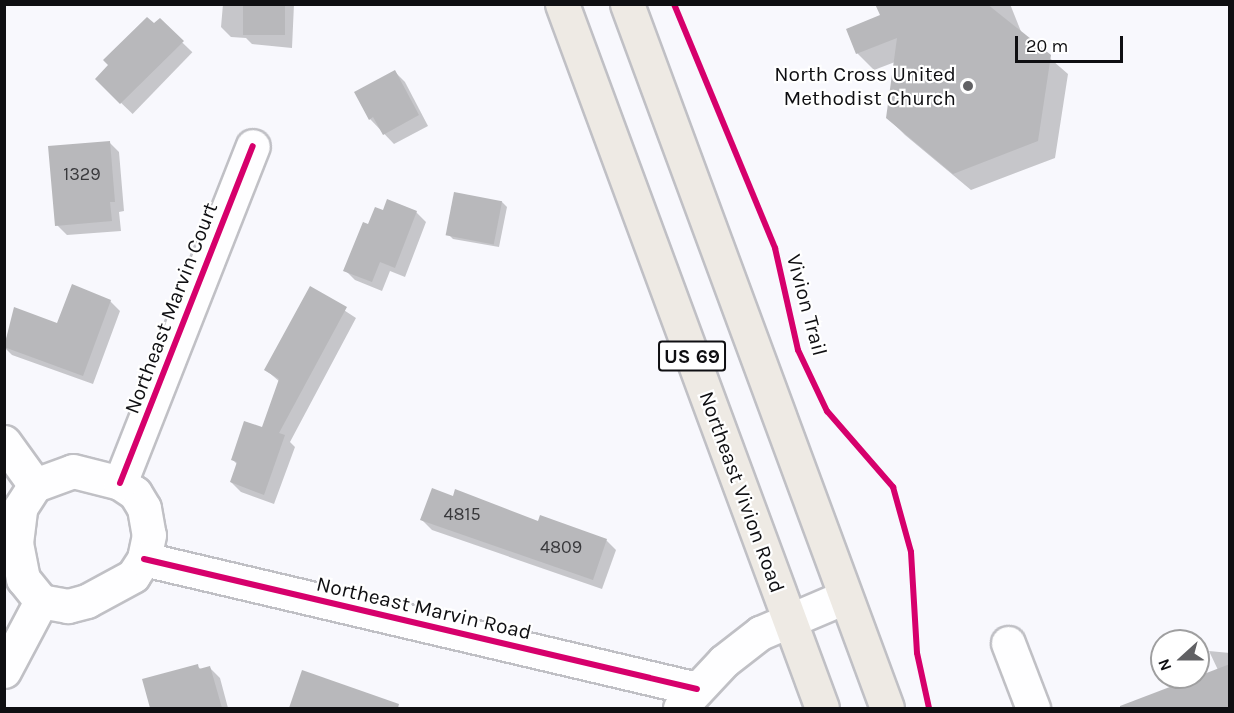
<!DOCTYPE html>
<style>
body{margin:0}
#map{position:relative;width:1234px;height:713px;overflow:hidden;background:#f8f8fd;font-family:Karla,sans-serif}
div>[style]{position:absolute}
.shadow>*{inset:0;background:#0003;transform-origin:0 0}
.building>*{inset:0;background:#b8b8bb;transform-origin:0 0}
.roads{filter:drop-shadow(2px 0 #c0c0c5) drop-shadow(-2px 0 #c0c0c5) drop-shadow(0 2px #c0c0c5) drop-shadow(0 -2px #c0c0c5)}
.minor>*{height:33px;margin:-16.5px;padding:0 16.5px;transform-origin:16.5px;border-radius:16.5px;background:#fefeff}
.major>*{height:33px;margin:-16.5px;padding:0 16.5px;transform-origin:16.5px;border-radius:16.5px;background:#eeeae4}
.cycleway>*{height:6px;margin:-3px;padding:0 3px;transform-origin:3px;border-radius:3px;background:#d6006c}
.dots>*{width:16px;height:16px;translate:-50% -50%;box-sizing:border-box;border:3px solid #fff;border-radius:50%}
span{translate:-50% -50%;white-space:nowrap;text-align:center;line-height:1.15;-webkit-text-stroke:4.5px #fff;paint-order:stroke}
.number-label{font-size:18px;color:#39393c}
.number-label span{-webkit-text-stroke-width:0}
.shield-label span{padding:2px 4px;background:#fff;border:2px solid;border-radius:4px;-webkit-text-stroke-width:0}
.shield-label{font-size:20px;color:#0f0f12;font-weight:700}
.poi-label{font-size:21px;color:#0f0f12}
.right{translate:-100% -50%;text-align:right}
.street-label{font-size:21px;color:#0f0f12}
.frame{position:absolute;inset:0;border:6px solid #0f0f12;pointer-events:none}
.north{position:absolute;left:1150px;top:629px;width:60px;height:60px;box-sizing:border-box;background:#fff;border:2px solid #9f9fa0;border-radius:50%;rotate:249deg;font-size:16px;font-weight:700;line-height:24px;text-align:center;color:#0f0f12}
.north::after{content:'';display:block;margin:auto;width:21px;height:27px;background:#616164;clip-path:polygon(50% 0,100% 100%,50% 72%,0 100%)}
.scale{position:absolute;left:1015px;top:36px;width:108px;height:27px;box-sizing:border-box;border:3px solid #0f0f12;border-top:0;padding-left:8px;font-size:18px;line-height:21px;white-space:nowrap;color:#0f0f12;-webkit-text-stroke:4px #fff;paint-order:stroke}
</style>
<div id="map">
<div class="shadow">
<i style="clip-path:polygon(223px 4px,294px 4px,292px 48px,252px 44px,246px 38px,231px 37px,221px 27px)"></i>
<i style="clip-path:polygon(877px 4px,1010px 4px,1022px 34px,1068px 74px,1055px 158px,971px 190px,905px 135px,887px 117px,895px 62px,874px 70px,857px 53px,882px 16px)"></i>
<i style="left:160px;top:21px;width:45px;height:86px;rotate:44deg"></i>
<i style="clip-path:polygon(395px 72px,405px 82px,428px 126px,394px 144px,370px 119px,356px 93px)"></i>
<i style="clip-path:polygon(109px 142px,119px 152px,124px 211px,119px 212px,121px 231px,67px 235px,57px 225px)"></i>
<i style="clip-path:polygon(502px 202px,507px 207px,499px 247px,453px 239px,448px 234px)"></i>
<i style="clip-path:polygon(383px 212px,416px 212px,426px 222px,405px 277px,390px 271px,382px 291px,355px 280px,345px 270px,369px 226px)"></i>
<i style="clip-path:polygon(310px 288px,356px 318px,290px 442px,295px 447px,274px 504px,241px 492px,231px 482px,238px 465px,232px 459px,263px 429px,280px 382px,266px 370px)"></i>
<i style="clip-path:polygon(110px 301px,120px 311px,93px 384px,12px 355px,4px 347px,15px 309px,58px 325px)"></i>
<i style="clip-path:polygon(422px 520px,539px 522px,606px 540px,616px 550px,602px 589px,432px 530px)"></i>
<i style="clip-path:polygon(1209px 651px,1230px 653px,1230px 708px,1118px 708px,1218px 670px)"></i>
<i style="clip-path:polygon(197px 666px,202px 670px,210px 668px,220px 678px,228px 708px,151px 708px,144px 680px)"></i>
<i style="clip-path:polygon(303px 672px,376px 707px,377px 708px,290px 708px)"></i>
</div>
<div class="building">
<i style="left:243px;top:4px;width:42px;height:31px"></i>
<i style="clip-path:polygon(875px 4px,987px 4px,1051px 55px,1038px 141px,953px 174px,886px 118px,897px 38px,856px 54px,846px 29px,880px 15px)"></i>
<i style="clip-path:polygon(147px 17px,154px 23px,160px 18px,184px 41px,120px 104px,95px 79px,108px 65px,103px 60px)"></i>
<i style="clip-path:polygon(395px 70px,419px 115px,383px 135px,373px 117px,369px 120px,354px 92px)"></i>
<i style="clip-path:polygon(110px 141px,115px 202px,110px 202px,112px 221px,55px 226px,48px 146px)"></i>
<i style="left:454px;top:192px;width:49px;height:44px;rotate:11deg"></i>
<i style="clip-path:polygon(387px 199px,417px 211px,395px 268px,380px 262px,372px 282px,343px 271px,363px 222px,368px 224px,375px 207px,383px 210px)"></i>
<i style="clip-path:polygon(72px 284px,111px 300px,83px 376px,4px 347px,14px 307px,57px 323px)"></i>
<i style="clip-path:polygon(310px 286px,347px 307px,279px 433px,285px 435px,264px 495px,230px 482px,237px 462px,231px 460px,244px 421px,262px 427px,279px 379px,264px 370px)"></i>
<i style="clip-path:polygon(432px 488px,453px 496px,455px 489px,538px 521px,540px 515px,607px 539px,593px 580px,420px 520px)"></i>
<i style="clip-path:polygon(198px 664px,199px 669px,210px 666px,222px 708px,150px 708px,142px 679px)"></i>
<i style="clip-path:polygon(1230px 664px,1230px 708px,1120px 708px,1120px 706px)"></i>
<i style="clip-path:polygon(302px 670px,399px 704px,398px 708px,289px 708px)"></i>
</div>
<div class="roads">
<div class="minor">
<i style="left:4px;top:442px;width:53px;rotate:54.2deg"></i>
<i style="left:73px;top:471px;width:49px;rotate:14.3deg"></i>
<i style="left:120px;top:483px;width:18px;rotate:34deg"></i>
<i style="left:135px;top:493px;width:17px;rotate:59deg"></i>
<i style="left:144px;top:508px;width:27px;rotate:80deg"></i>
<i style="left:149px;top:535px;width:25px;rotate:102deg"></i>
<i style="left:144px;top:559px;width:20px;rotate:123deg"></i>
<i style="left:133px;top:576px;width:52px;rotate:151.5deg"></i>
<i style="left:87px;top:601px;width:20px;rotate:165deg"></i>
<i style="left:68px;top:606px;width:27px;rotate:-170deg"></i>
<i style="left:41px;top:601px;width:28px;rotate:-129deg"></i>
<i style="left:23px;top:579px;width:37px;rotate:-101deg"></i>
<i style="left:16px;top:543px;width:35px;rotate:-83deg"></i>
<i style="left:20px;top:508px;width:27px;rotate:-57deg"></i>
<i style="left:35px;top:485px;width:40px;rotate:-20.2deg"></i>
<i style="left:120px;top:483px;width:362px;rotate:-68.5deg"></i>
<i style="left:144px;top:559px;width:568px;rotate:13.23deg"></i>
<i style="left:1008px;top:643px;width:70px;rotate:69deg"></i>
<i style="left:4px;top:671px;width:79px;rotate:-62.1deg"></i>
<i style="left:680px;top:708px;width:64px;rotate:-46.9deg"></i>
<i style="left:724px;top:661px;width:46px;rotate:-37.9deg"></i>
<i style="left:760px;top:633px;width:92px;rotate:-23deg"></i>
</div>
<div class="major">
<i style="left:562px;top:4px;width:750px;rotate:69.73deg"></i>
<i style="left:627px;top:4px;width:750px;rotate:69.73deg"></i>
</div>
</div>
<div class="cycleway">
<i style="left:674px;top:4px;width:264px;rotate:67.5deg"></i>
<i style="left:775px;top:248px;width:105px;rotate:77.3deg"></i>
<i style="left:798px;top:350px;width:68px;rotate:64.6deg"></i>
<i style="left:827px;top:411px;width:101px;rotate:49deg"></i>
<i style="left:893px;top:487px;width:67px;rotate:74.5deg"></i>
<i style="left:911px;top:552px;width:101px;rotate:86.6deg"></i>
<i style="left:917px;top:653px;width:56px;rotate:77.7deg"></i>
<i style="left:120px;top:483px;width:362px;rotate:-68.5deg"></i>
<i style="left:144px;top:559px;width:568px;rotate:13.23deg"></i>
</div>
<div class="dots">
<i style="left:968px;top:86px;background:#616164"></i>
</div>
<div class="number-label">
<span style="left:82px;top:174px">1329</span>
<span style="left:462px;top:514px">4815</span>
<span style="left:561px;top:547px">4809</span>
</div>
<div class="shield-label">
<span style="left:692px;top:356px">US 69</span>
</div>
<div class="poi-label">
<span class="right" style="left:956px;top:86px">North Cross United<br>Methodist Church</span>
</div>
<div class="street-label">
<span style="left:807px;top:305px;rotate:75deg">Vivion Trail</span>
<span style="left:171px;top:308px;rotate:-69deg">Northeast Marvin Court</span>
<span style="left:742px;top:492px;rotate:70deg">Northeast Vivion Road</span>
<span style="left:424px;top:608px;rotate:13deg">Northeast Marvin Road</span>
</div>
<div class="frame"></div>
<div class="north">N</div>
<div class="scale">20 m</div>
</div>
